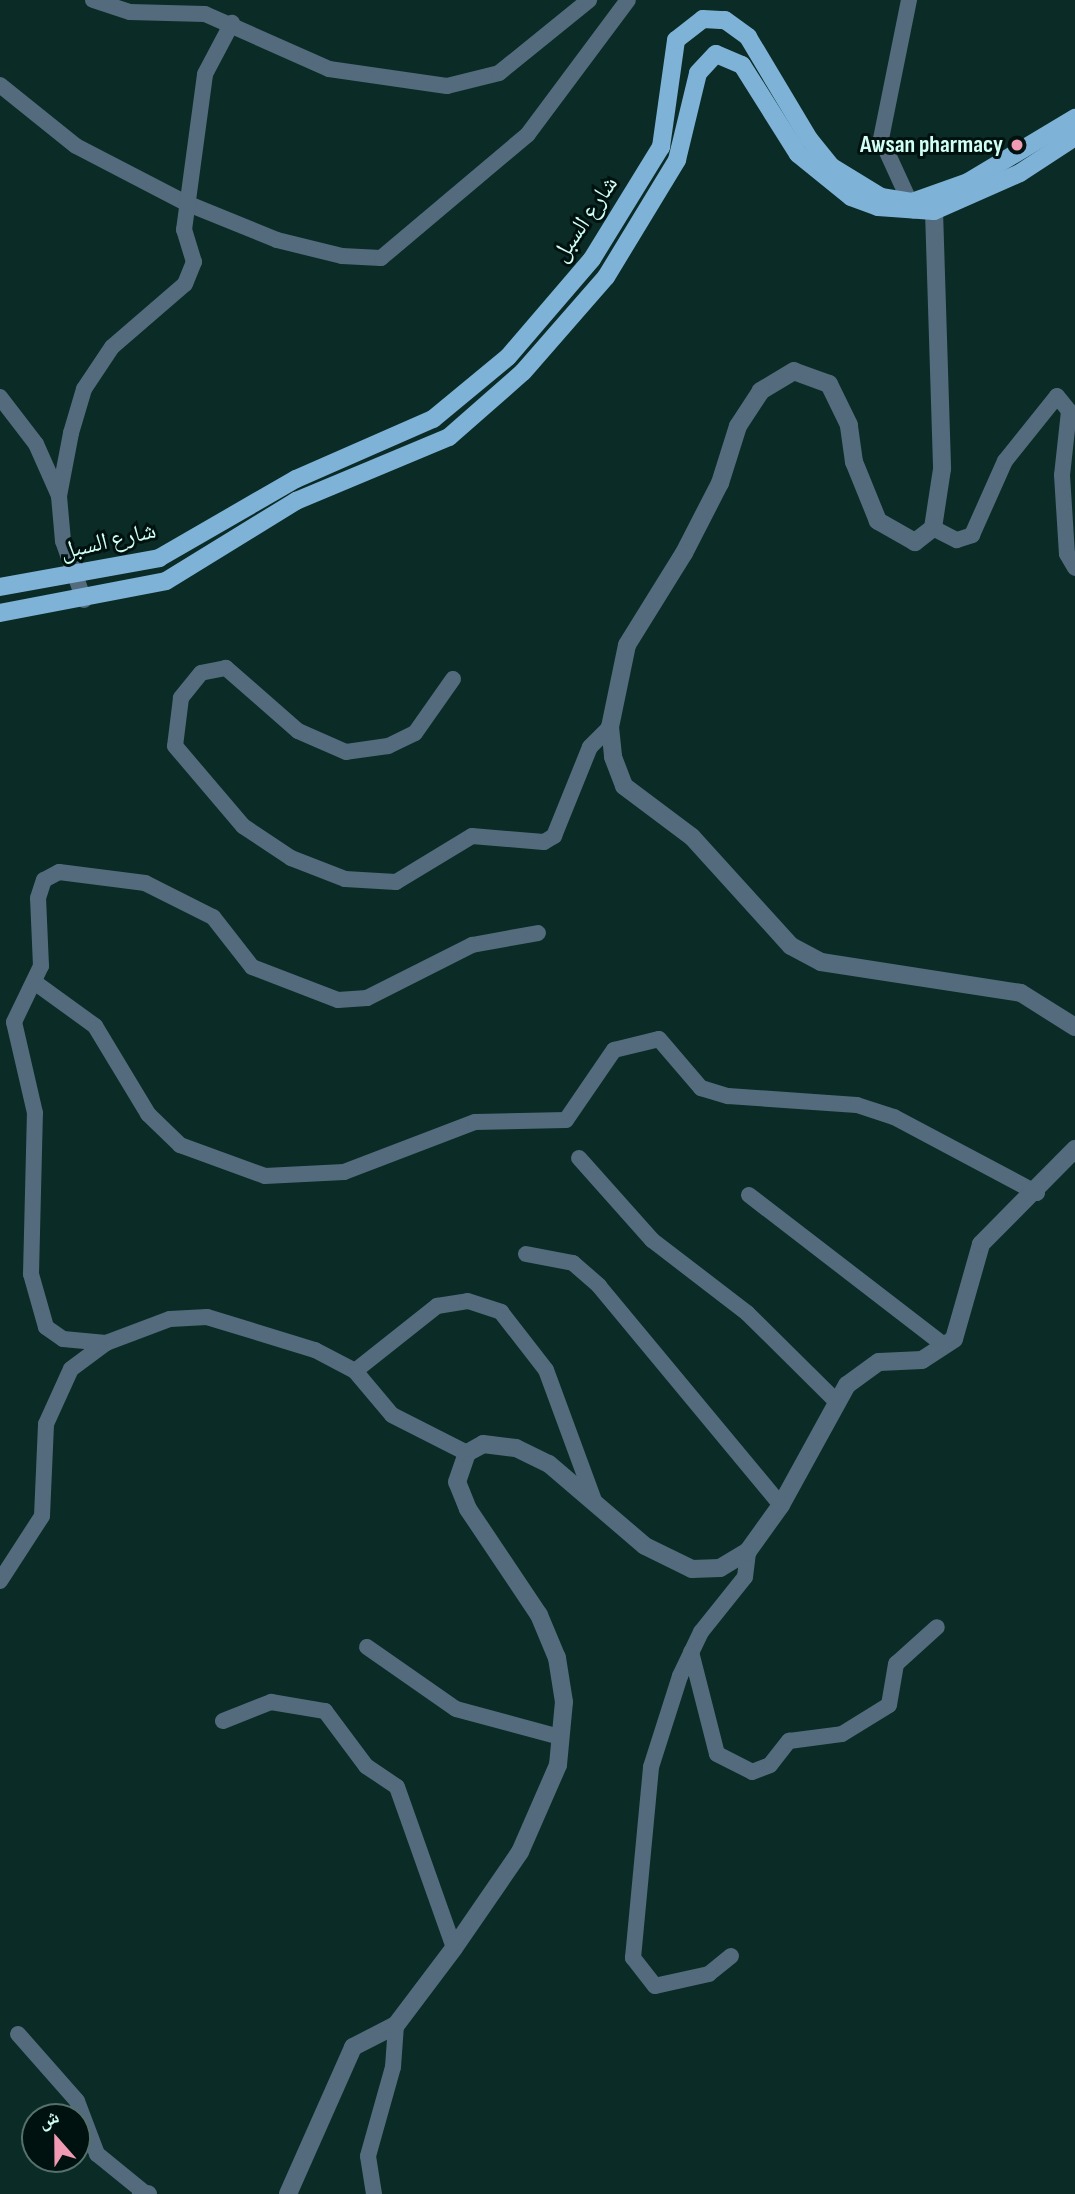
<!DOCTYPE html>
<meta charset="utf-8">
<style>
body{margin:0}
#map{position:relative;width:1075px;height:2194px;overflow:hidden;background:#0b2b26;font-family:"Sofia Sans Condensed","Noto Naskh Arabic",sans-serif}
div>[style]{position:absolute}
.minor>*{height:16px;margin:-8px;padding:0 8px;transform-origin:8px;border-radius:8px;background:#536b7d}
.tertiary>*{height:18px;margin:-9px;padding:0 9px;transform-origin:9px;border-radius:9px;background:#536b7d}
.primary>*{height:18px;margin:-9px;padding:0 9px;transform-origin:9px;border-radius:9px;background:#7eb2d7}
.dots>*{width:19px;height:19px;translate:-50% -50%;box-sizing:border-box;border:4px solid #00120f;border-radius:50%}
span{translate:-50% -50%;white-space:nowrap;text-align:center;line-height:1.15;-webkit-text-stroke:6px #00120f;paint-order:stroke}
.poi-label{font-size:24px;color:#d1fff4;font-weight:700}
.right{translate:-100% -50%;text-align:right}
.street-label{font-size:24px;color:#d1fff4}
.north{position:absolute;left:21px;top:2103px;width:70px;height:70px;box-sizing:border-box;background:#00120f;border:2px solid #54716b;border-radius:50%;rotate:339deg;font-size:19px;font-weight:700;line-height:28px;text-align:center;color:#d1fff4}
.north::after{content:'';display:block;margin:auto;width:24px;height:32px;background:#f09ab4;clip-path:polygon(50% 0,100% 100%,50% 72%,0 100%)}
</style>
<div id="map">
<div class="minor">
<i style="left:93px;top:0;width:39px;rotate:18deg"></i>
<i style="left:130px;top:12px;width:75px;rotate:1.5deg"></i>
<i style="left:205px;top:14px;width:136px;rotate:23.9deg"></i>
<i style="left:329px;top:69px;width:119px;rotate:8.2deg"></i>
<i style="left:447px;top:86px;width:54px;rotate:-14deg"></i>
<i style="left:499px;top:73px;width:116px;rotate:-39deg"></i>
<i style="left:909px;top:0;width:142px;rotate:101.4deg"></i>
<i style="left:881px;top:139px;width:79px;rotate:65.4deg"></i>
<i style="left:0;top:85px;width:97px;rotate:38.8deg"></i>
<i style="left:76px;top:146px;width:124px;rotate:27.4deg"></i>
<i style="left:186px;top:203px;width:98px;rotate:22.1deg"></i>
<i style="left:277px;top:240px;width:67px;rotate:13.8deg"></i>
<i style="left:342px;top:256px;width:39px;rotate:3deg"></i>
<i style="left:381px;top:258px;width:192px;rotate:-40.1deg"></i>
<i style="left:528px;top:134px;width:167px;rotate:-53.3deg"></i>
<i style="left:0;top:397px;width:59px;rotate:52.5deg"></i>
<i style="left:36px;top:444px;width:57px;rotate:66.1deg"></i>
<i style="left:933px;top:528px;width:27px;rotate:27deg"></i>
<i style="left:957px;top:540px;width:16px;rotate:-18deg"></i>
<i style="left:972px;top:535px;width:81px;rotate:-66deg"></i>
<i style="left:1005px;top:461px;width:83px;rotate:-51.3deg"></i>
<i style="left:1057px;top:396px;width:19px;rotate:51deg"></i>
<i style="left:1069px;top:411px;width:64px;rotate:96.2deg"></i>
<i style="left:1062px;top:475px;width:79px;rotate:86.4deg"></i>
<i style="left:1067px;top:554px;width:16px;rotate:60deg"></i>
<i style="left:84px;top:600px;width:63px;rotate:-109.6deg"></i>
<i style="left:63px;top:541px;width:45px;rotate:-95.1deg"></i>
<i style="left:59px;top:496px;width:64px;rotate:-79.2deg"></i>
<i style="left:71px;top:433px;width:46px;rotate:-73.5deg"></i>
<i style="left:84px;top:389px;width:50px;rotate:-56.3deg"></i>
<i style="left:112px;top:347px;width:96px;rotate:-40.8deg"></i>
<i style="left:185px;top:284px;width:24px;rotate:-68deg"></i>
<i style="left:194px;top:262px;width:34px;rotate:-107deg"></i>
<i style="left:184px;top:230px;width:157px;rotate:-82.3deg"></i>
<i style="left:205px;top:74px;width:58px;rotate:-62.1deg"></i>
<i style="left:453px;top:679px;width:66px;rotate:125.1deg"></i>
<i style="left:415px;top:733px;width:30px;rotate:154deg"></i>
<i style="left:388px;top:746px;width:42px;rotate:171.9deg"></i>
<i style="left:346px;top:752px;width:52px;rotate:-156.4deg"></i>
<i style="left:298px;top:731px;width:96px;rotate:-138.8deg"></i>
<i style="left:226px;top:668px;width:25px;rotate:169deg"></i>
<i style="left:201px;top:673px;width:32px;rotate:129deg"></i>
<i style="left:181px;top:698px;width:48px;rotate:97.1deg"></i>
<i style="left:175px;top:746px;width:105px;rotate:49.6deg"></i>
<i style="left:243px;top:826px;width:58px;rotate:33.7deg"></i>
<i style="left:291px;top:858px;width:58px;rotate:21.3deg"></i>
<i style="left:345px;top:879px;width:51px;rotate:3.4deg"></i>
<i style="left:396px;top:882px;width:89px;rotate:-31.2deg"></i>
<i style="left:472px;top:836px;width:72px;rotate:4.8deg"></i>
<i style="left:544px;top:842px;width:12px;rotate:-31deg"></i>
<i style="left:554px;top:836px;width:96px;rotate:-68deg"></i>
<i style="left:590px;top:747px;width:28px;rotate:-45deg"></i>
<i style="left:37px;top:984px;width:72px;rotate:35.9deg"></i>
<i style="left:95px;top:1026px;width:103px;rotate:58.9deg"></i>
<i style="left:148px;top:1114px;width:45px;rotate:44.1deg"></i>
<i style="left:180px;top:1145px;width:90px;rotate:20deg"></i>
<i style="left:265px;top:1176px;width:79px;rotate:-2.9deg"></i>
<i style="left:344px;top:1172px;width:140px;rotate:-20.9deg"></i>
<i style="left:475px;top:1122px;width:91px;rotate:-1.3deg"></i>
<i style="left:566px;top:1120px;width:85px;rotate:-55.6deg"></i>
<i style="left:614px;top:1050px;width:46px;rotate:-13.7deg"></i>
<i style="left:659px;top:1039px;width:65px;rotate:49.4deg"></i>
<i style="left:701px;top:1088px;width:28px;rotate:17deg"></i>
<i style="left:728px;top:1096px;width:129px;rotate:4deg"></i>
<i style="left:857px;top:1105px;width:39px;rotate:18deg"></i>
<i style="left:894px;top:1117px;width:162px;rotate:28deg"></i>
<i style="left:579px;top:1158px;width:110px;rotate:48.3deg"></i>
<i style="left:652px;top:1240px;width:120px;rotate:37.5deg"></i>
<i style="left:747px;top:1313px;width:124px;rotate:44.7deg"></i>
<i style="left:749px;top:1195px;width:246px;rotate:37.6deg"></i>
<i style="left:526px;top:1254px;width:48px;rotate:10.8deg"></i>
<i style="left:573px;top:1263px;width:35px;rotate:41deg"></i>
<i style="left:599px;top:1286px;width:285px;rotate:50.3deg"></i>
<i style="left:106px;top:1343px;width:43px;rotate:-174.7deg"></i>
<i style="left:63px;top:1339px;width:21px;rotate:-145deg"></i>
<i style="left:46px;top:1327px;width:55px;rotate:-105.8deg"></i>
<i style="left:31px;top:1274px;width:161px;rotate:-88.6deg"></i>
<i style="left:35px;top:1113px;width:93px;rotate:-103deg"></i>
<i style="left:14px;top:1022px;width:62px;rotate:-64.3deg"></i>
<i style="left:41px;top:966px;width:68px;rotate:-92.5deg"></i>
<i style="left:38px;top:898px;width:19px;rotate:-72deg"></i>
<i style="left:44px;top:880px;width:17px;rotate:-28deg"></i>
<i style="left:59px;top:872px;width:87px;rotate:7.3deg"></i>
<i style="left:145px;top:883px;width:76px;rotate:26.6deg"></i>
<i style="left:213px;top:917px;width:63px;rotate:52deg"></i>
<i style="left:252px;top:967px;width:92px;rotate:21deg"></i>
<i style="left:338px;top:1000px;width:29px;rotate:-4deg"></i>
<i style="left:367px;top:998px;width:118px;rotate:-26.8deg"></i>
<i style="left:472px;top:945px;width:67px;rotate:-10.3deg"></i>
<i style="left:355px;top:1371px;width:105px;rotate:-38.4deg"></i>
<i style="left:437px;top:1306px;width:31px;rotate:-9deg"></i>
<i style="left:468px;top:1301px;width:35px;rotate:18deg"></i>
<i style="left:501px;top:1312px;width:73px;rotate:52.2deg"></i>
<i style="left:546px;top:1370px;width:142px;rotate:69.8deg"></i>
<i style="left:0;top:1581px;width:77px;rotate:-57.1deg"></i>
<i style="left:42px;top:1516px;width:92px;rotate:-87.5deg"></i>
<i style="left:46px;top:1424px;width:60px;rotate:-65.6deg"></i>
<i style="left:71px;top:1369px;width:44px;rotate:-36.6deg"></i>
<i style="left:106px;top:1343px;width:68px;rotate:-20.6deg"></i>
<i style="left:170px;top:1319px;width:37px;rotate:-3deg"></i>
<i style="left:207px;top:1317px;width:113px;rotate:17deg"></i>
<i style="left:315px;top:1350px;width:45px;rotate:27.7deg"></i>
<i style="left:355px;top:1371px;width:57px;rotate:49.9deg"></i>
<i style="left:392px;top:1415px;width:84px;rotate:26.9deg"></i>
<i style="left:367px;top:1647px;width:108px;rotate:34.9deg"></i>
<i style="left:456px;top:1709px;width:108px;rotate:15.1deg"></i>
<i style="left:691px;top:1652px;width:105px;rotate:75.7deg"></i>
<i style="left:717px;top:1754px;width:39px;rotate:27deg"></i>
<i style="left:752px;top:1772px;width:19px;rotate:-21deg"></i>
<i style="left:770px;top:1765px;width:31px;rotate:-52deg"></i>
<i style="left:789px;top:1741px;width:53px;rotate:-7.5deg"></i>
<i style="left:842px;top:1734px;width:55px;rotate:-31.7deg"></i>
<i style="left:889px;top:1705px;width:42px;rotate:-80.3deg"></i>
<i style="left:896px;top:1664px;width:55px;rotate:-42.1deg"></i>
<i style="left:223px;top:1721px;width:52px;rotate:-21.6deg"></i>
<i style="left:271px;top:1702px;width:55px;rotate:9.5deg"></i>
<i style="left:325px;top:1711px;width:69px;rotate:53.3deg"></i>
<i style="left:366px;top:1766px;width:37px;rotate:34deg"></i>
<i style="left:397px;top:1787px;width:171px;rotate:70.5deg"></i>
<i style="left:731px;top:1956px;width:28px;rotate:141deg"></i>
<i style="left:709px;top:1974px;width:55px;rotate:167.5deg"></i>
<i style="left:655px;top:1986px;width:36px;rotate:-128deg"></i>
<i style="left:633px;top:1958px;width:192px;rotate:-84.6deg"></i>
<i style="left:651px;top:1767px;width:96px;rotate:-72.3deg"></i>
<i style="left:680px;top:1676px;width:49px;rotate:-64.5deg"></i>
<i style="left:701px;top:1632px;width:70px;rotate:-51.3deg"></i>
<i style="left:745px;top:1577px;width:26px;rotate:-83deg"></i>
<i style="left:18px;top:2034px;width:89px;rotate:48.6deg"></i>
<i style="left:77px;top:2101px;width:57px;rotate:69.3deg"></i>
<i style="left:97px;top:2154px;width:62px;rotate:39.1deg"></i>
<i style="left:374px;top:2194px;width:38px;rotate:-99deg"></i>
<i style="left:368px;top:2156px;width:92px;rotate:-74.3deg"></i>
<i style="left:393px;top:2067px;width:42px;rotate:-85.9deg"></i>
</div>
<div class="tertiary">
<i style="left:934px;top:211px;width:258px;rotate:88.2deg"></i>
<i style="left:942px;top:469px;width:60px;rotate:98.7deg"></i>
<i style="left:933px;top:528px;width:23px;rotate:142deg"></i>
<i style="left:915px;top:542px;width:43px;rotate:-150.4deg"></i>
<i style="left:878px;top:521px;width:64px;rotate:-112.1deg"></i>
<i style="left:854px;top:462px;width:37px;rotate:-98deg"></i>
<i style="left:849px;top:425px;width:46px;rotate:-116deg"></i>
<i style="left:829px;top:384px;width:37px;rotate:-160deg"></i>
<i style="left:794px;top:371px;width:39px;rotate:149deg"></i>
<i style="left:761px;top:391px;width:42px;rotate:123.3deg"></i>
<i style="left:738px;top:426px;width:60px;rotate:107.5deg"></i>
<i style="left:720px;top:483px;width:79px;rotate:117.2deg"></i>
<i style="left:684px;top:553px;width:108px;rotate:121.8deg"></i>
<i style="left:627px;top:645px;width:84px;rotate:101.7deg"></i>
<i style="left:610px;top:727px;width:30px;rotate:84deg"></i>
<i style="left:613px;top:757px;width:31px;rotate:69deg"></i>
<i style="left:624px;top:786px;width:85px;rotate:36.9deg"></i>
<i style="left:692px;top:837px;width:147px;rotate:47.8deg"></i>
<i style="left:791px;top:946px;width:34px;rotate:28deg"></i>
<i style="left:821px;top:962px;width:202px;rotate:8.8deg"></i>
<i style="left:1021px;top:993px;width:64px;rotate:32.2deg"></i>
<i style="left:141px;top:2194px;width:7px"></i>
<i style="left:288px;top:2194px;width:161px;rotate:-66.1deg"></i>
<i style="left:353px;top:2047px;width:48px;rotate:-27.1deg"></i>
<i style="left:396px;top:2025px;width:96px;rotate:-53deg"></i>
<i style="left:454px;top:1948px;width:116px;rotate:-55.5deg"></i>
<i style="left:520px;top:1852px;width:95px;rotate:-66.4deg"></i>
<i style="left:558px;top:1765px;width:63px;rotate:-84.6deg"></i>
<i style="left:564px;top:1702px;width:45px;rotate:-99deg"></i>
<i style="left:557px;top:1658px;width:47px;rotate:-112.7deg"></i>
<i style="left:539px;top:1615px;width:128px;rotate:-123.8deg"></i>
<i style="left:468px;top:1509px;width:29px;rotate:-112deg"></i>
<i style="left:457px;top:1482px;width:31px;rotate:-71deg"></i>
<i style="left:467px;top:1453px;width:18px;rotate:-29deg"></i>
<i style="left:483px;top:1444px;width:33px;rotate:7deg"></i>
<i style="left:516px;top:1448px;width:37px;rotate:26deg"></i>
<i style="left:549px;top:1464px;width:126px;rotate:40.5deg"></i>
<i style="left:645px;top:1546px;width:52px;rotate:26.1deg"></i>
<i style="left:692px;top:1569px;width:28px;rotate:-2deg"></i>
<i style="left:720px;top:1568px;width:33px;rotate:-31deg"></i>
<i style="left:748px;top:1551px;width:57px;rotate:-54.3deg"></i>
<i style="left:781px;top:1505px;width:137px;rotate:-61.2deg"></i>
<i style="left:847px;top:1385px;width:39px;rotate:-36deg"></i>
<i style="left:879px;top:1362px;width:43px;rotate:-2.7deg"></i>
<i style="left:922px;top:1360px;width:38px;rotate:-33deg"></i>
<i style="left:954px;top:1339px;width:99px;rotate:-74.1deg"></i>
<i style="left:981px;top:1244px;width:134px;rotate:-45.3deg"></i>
</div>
<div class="primary">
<i style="left:0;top:587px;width:162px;rotate:-10.3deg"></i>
<i style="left:159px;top:558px;width:158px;rotate:-30deg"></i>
<i style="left:296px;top:479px;width:150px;rotate:-23.7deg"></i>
<i style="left:433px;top:419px;width:97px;rotate:-39.6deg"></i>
<i style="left:508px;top:357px;width:129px;rotate:-49.4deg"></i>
<i style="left:592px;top:259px;width:132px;rotate:-58.4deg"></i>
<i style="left:661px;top:147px;width:108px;rotate:-82deg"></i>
<i style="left:676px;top:40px;width:34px;rotate:-38deg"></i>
<i style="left:703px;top:19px;width:22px;rotate:3deg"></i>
<i style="left:725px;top:20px;width:29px;rotate:36deg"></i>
<i style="left:748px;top:37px;width:119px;rotate:59.1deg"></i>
<i style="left:809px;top:139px;width:36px;rotate:51deg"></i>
<i style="left:832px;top:167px;width:57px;rotate:31.5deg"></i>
<i style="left:881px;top:197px;width:31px;rotate:9deg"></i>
<i style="left:912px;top:202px;width:59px;rotate:-19.7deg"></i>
<i style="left:968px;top:182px;width:125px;rotate:-30.9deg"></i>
<i style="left:0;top:613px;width:169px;rotate:-10.9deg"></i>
<i style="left:166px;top:581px;width:153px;rotate:-31.6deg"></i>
<i style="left:296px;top:501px;width:166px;rotate:-22.7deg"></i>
<i style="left:449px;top:437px;width:98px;rotate:-41.3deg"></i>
<i style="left:523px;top:372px;width:126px;rotate:-48.9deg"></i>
<i style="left:606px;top:277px;width:137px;rotate:-58.7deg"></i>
<i style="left:677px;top:160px;width:89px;rotate:-76.4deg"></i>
<i style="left:698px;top:73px;width:26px;rotate:-47deg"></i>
<i style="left:716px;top:54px;width:28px;rotate:23deg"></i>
<i style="left:742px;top:65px;width:105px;rotate:57.8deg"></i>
<i style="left:798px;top:154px;width:68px;rotate:39.1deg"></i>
<i style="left:851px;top:197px;width:29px;rotate:20deg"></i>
<i style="left:878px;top:207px;width:56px;rotate:4.1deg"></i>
<i style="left:934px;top:211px;width:94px;rotate:-23.8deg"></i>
<i style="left:1020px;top:173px;width:66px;rotate:-33.2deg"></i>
</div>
<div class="dots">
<i style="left:1017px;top:145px;background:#f09ab4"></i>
</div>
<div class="poi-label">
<span class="right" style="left:1003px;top:145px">Awsan pharmacy</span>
</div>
<div class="street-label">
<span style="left:585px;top:219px;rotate:-56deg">شارع السبل</span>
<span style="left:108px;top:541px;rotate:-13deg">شارع السبل</span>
</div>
<div class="north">ش</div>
</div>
